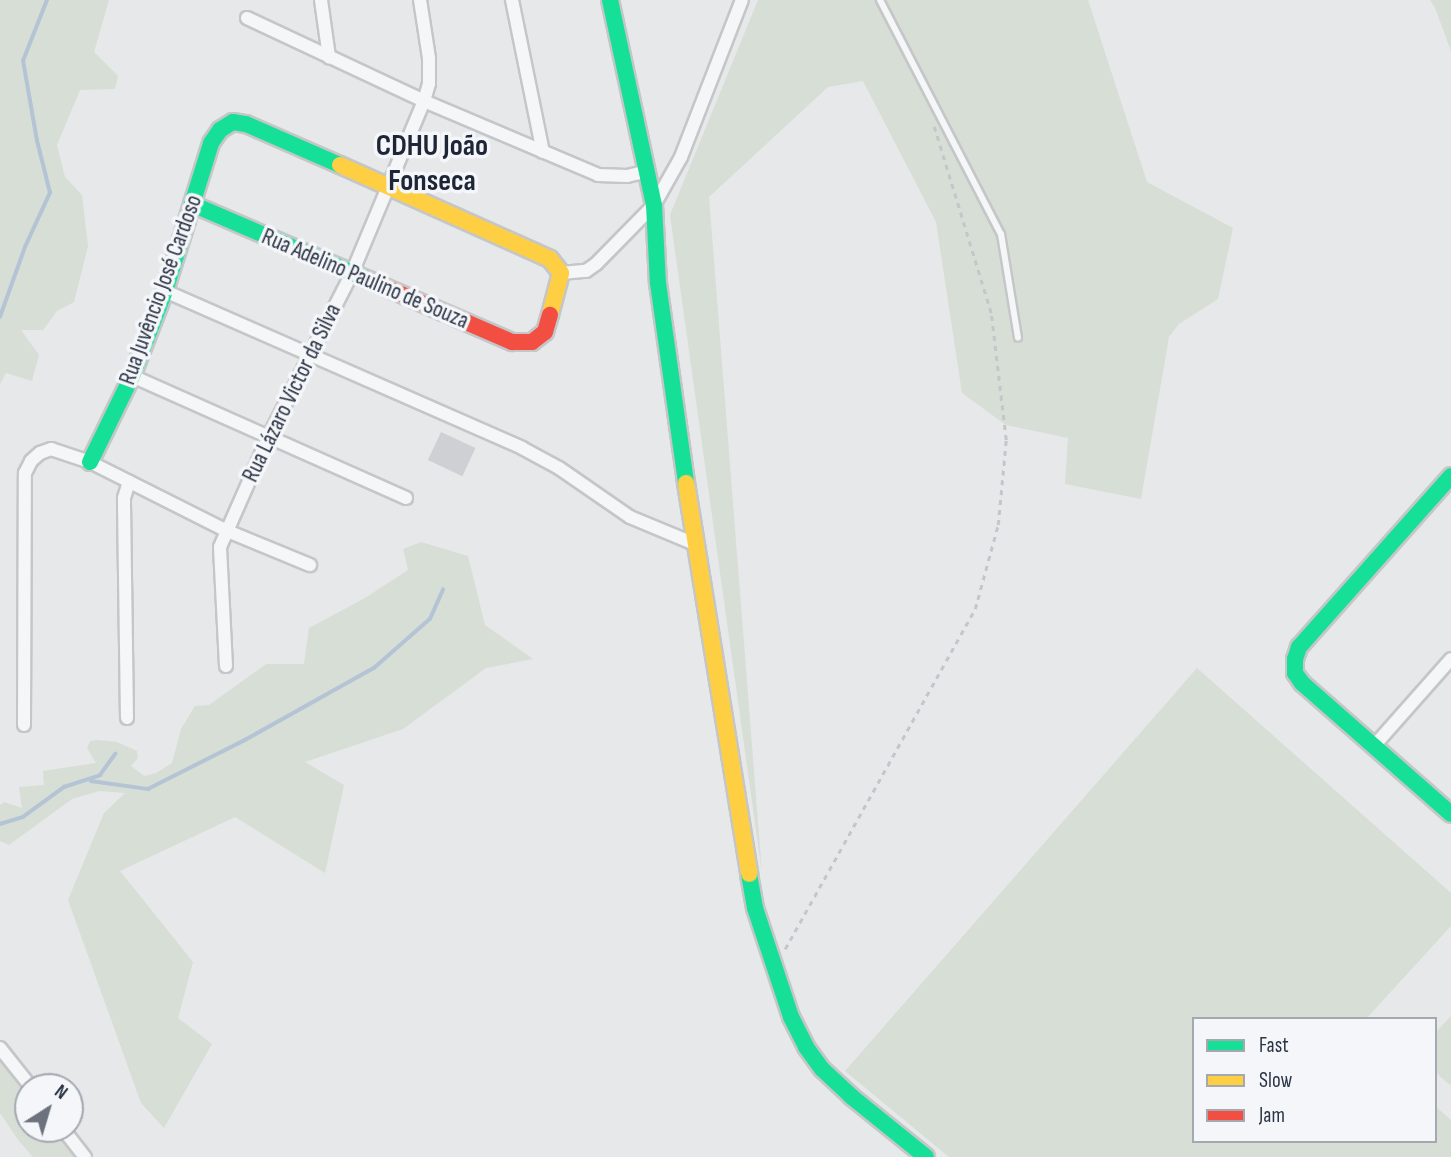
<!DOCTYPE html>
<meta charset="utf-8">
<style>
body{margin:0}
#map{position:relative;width:1451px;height:1157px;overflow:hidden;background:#e6e8ea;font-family:"Sofia Sans Condensed",sans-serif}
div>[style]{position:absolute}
.green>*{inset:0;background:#d6ded6}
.stream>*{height:3.5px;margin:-1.75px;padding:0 1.75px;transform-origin:1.75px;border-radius:1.75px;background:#b4c4d5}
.building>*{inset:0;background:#ced0d3;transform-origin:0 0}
.path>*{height:2.5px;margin-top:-1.25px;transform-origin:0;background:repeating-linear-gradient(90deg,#c5c6ca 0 5px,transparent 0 10px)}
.roads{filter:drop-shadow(2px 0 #c4c6c8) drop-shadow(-2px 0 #c4c6c8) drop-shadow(0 2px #c4c6c8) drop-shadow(0 -2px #c4c6c8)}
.lane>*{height:6px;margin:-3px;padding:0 3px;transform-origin:3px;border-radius:3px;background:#f5f6f7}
.street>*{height:12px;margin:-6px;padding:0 6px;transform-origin:6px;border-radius:6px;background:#f5f6f7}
.fast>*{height:16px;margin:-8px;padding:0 8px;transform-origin:8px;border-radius:8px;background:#16e098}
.slow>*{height:16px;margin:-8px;padding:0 8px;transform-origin:8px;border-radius:8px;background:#ffcf43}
.jam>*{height:16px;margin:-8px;padding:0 8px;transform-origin:8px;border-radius:8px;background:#f24e42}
span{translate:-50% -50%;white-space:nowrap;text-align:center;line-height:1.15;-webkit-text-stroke:7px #f4f6f9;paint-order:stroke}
.street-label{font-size:23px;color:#2b3445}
.district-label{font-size:30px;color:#1d2536;font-weight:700}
.legend{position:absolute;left:1192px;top:1017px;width:245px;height:126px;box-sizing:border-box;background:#f4f6f9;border:2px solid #a4a8b1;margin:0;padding:9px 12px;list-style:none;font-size:21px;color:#2b3445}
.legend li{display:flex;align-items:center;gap:14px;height:35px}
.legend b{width:35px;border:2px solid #a4a8b1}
.north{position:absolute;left:14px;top:1073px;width:70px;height:70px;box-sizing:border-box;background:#f4f6f9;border:2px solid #a4a8b1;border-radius:50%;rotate:37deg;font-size:19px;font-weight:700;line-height:28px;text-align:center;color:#2b3445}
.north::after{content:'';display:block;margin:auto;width:24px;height:32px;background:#6c737f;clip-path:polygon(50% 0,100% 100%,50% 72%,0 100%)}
</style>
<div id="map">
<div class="green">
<i style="clip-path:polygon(0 0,109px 0,94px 52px,118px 76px,115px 89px,80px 90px,57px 145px,65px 177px,82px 195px,88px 246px,74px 302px,57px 311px,43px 330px,21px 330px,39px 355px,32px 381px,6px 373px,0 384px)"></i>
<i style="clip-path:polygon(758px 0,1088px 0,1147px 182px,1233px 228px,1218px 299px,1179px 324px,1169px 337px,1141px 499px,1065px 484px,1068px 438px,1006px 425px,962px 393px,936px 222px,863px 81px,828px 87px,709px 197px,762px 873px,670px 215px)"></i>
<i style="clip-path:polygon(1430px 0,1451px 0,1451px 51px,1435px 8px)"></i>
<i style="clip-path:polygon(421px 542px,468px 556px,485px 625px,533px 659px,486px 668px,403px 729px,305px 762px,344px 785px,325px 873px,235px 817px,120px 871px,193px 962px,178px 1018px,212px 1044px,164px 1128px,141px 1103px,68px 900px,104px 813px,125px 793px,99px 791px,72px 799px,9px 845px,0 841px,0 805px,4px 802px,22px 808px,19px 787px,44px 785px,43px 771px,96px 763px,87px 748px,90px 741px,97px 740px,117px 742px,137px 751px,138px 758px,131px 766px,144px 776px,156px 773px,172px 763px,181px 729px,195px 706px,209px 705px,266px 664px,304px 664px,309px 628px,365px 598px,408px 570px,403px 549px)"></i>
<i style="clip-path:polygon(1197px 668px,1451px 893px,1451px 926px,1366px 1019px,1194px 1019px,1194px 1141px,1435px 1141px,1435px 1106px,1451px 1120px,1451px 1157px,949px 1157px,845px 1071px)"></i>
<i style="clip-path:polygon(1451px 1016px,1451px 1084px,1450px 1085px,1435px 1072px,1435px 1033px)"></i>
<i style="clip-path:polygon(0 1056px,28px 1091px,28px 1129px,59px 1129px,82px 1157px,33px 1157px,19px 1141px,0 1113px)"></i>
</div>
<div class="stream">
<i style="left:0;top:317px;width:74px;rotate:-70.3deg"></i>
<i style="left:25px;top:247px;width:60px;rotate:-65.2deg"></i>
<i style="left:50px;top:193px;width:54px;rotate:-104deg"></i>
<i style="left:37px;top:141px;width:81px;rotate:-99.9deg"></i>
<i style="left:23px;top:61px;width:66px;rotate:-68.5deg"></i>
<i style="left:91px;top:781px;width:58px;rotate:8deg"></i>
<i style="left:148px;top:789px;width:109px;rotate:-26.8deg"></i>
<i style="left:245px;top:740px;width:148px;rotate:-29.2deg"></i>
<i style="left:374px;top:668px;width:74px;rotate:-41.2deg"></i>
<i style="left:430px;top:619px;width:32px;rotate:-66deg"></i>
<i style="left:0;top:824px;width:24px;rotate:-17deg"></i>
<i style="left:23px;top:817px;width:51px;rotate:-36.2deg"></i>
<i style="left:64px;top:787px;width:38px;rotate:-18deg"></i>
<i style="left:100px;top:775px;width:26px;rotate:-54deg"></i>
</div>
<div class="building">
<i style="left:441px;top:432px;width:38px;height:31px;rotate:25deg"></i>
</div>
<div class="path">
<i style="left:785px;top:949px;width:389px;rotate:-60.8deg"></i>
<i style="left:975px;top:609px;width:87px;rotate:-74.7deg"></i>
<i style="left:998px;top:525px;width:85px;rotate:-84.6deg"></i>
<i style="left:1006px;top:440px;width:128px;rotate:-96.7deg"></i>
<i style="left:991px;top:313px;width:195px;rotate:-107deg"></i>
</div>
<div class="roads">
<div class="lane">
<i style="left:880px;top:0;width:263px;rotate:62.7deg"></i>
<i style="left:1001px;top:234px;width:105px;rotate:80.7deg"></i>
</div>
<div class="street">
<i style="left:321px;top:0;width:58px;rotate:82deg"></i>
<i style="left:512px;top:0;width:155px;rotate:78.5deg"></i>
<i style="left:247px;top:18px;width:195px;rotate:25.1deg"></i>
<i style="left:424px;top:101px;width:189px;rotate:23deg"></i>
<i style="left:598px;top:175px;width:29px;rotate:2deg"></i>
<i style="left:627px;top:176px;width:18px;rotate:-13deg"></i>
<i style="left:561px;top:273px;width:25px;rotate:-5deg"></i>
<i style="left:586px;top:271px;width:12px;rotate:-35deg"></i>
<i style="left:596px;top:264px;width:83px;rotate:-45.5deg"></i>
<i style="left:654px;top:205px;width:55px;rotate:-60.6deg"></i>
<i style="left:681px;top:157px;width:168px;rotate:-68.8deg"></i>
<i style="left:165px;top:291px;width:390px;rotate:23.7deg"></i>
<i style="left:522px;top:448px;width:42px;rotate:28.4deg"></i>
<i style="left:559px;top:468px;width:86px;rotate:34.6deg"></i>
<i style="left:630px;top:517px;width:70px;rotate:22.6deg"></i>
<i style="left:132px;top:376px;width:300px;rotate:24deg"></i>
<i style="left:226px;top:666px;width:119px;rotate:-92.9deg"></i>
<i style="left:220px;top:547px;width:119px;rotate:-66.2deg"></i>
<i style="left:268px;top:438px;width:185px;rotate:-63deg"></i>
<i style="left:352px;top:273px;width:186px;rotate:-67.3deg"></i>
<i style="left:424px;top:101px;width:18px;rotate:-74deg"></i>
<i style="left:429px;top:84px;width:26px;rotate:-90deg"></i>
<i style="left:429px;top:58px;width:59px;rotate:-98.8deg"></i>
<i style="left:127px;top:718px;width:220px;rotate:-90.8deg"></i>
<i style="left:124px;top:498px;width:17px;rotate:-73deg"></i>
<i style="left:24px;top:725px;width:252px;rotate:-89.8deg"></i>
<i style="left:25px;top:473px;width:13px;rotate:-63deg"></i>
<i style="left:31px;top:461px;width:12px;rotate:-42deg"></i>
<i style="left:40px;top:453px;width:12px;rotate:-20deg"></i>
<i style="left:51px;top:449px;width:41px;rotate:18.4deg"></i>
<i style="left:90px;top:462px;width:151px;rotate:26.7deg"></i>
<i style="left:225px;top:530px;width:92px;rotate:22.4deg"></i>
<i style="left:1374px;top:746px;width:116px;rotate:-48.5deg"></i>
<i style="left:0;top:1048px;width:50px;rotate:51.5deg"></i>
<i style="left:63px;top:1129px;width:36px;rotate:52deg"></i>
</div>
<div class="fast">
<i style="left:610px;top:0;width:210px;rotate:77.9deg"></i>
<i style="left:654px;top:205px;width:78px;rotate:87.1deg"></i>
<i style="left:658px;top:283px;width:202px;rotate:82deg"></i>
<i style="left:192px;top:204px;width:195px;rotate:23.3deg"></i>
<i style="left:90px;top:462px;width:96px;rotate:-64deg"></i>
<i style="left:132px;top:376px;width:91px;rotate:-68.8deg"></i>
<i style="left:165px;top:291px;width:155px;rotate:-72.7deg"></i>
<i style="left:211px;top:143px;width:16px;rotate:-55deg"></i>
<i style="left:220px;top:130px;width:15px;rotate:-32deg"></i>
<i style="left:233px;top:122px;width:13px;rotate:9deg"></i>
<i style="left:246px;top:124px;width:103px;rotate:23.6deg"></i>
<i style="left:1451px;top:476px;width:229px;rotate:131.6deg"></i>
<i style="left:1299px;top:647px;width:13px;rotate:108deg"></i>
<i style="left:1295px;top:659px;width:14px;rotate:90deg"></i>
<i style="left:1295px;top:673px;width:12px;rotate:55deg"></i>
<i style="left:1302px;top:683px;width:198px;rotate:41.3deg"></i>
<i style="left:749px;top:874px;width:35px;rotate:80deg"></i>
<i style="left:755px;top:908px;width:115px;rotate:71.7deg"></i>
<i style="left:791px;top:1017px;width:34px;rotate:63deg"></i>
<i style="left:806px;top:1047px;width:27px;rotate:54deg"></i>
<i style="left:822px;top:1069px;width:41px;rotate:43deg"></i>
<i style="left:852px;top:1097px;width:95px;rotate:39deg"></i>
</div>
<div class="slow">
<i style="left:340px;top:165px;width:230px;rotate:24.1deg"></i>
<i style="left:550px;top:259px;width:18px;rotate:52deg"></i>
<i style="left:561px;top:273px;width:43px;rotate:104.7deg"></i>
<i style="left:686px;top:483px;width:396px;rotate:80.8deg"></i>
</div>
<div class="jam">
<i style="left:371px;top:281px;width:154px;rotate:23.4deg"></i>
<i style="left:512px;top:342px;width:20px"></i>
<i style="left:532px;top:342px;width:16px;rotate:-38deg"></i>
<i style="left:545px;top:332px;width:18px;rotate:-74deg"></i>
</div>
</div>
<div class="street-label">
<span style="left:365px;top:279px;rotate:23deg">Rua Adelino Paulino de Souza</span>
<span style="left:161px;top:290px;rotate:-70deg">Rua Juvêncio José Cardoso</span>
<span style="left:292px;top:393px;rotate:-64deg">Rua Lázaro Victor da Silva</span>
</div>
<div class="district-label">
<span style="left:432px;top:163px">CDHU João<br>Fonseca</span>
</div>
<ul class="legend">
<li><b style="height:9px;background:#16e098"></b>Fast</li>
<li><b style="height:9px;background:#ffcf43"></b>Slow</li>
<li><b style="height:9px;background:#f24e42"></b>Jam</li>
</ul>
<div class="north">N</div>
</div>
